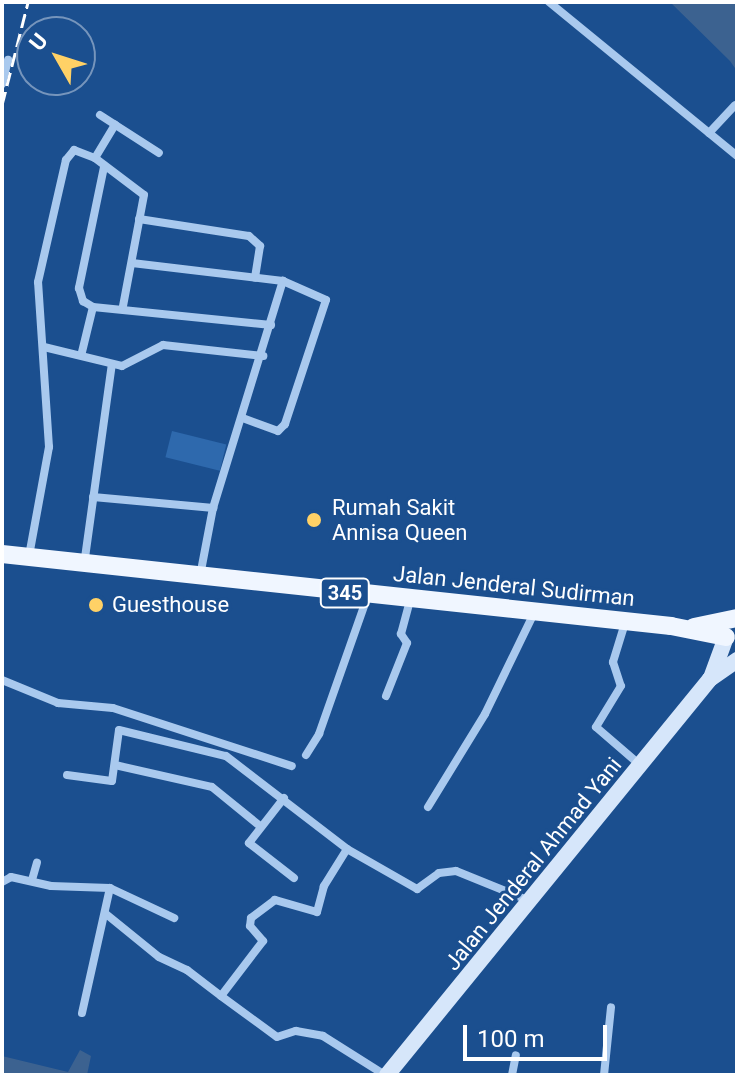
<!DOCTYPE html>
<style>
body{margin:0}
#map{position:relative;width:739px;height:1077px;overflow:hidden;background:#1b4f8f;font-family:Roboto,sans-serif}
div>[style]{position:absolute}
.green>*{inset:0;background:#2e69ad;transform-origin:0 0}
.water>*{inset:0;background:#3c6290}
.minor>*{height:8px;margin:-4px;padding:0 4px;transform-origin:4px;border-radius:4px;background:#a9c9ee}
.secondary>*{height:16px;margin:-8px;padding:0 8px;transform-origin:8px;border-radius:8px;background:#d6e6fa}
.primary>*{height:18px;margin:-9px;padding:0 9px;transform-origin:9px;border-radius:9px;background:#f0f6ff}
.rail>*{height:3px;margin-top:-1.5px;transform-origin:0;background:repeating-linear-gradient(90deg,#fff 0 14px,transparent 0 20px)}
.dots>*{width:22px;height:22px;translate:-50% -50%;box-sizing:border-box;border:4px solid #1b4f8f;border-radius:50%}
span{translate:-50% -50%;white-space:nowrap;text-align:center;line-height:1.15;-webkit-text-stroke:6px #1b4f8f;paint-order:stroke}
.shield-label span{padding:2px 6px;background:#1b4f8f;border:2px solid;border-radius:6px;-webkit-text-stroke-width:0}
.shield-label{font-size:20px;color:#fff;font-weight:700}
.poi-label{font-size:22px;color:#fff}
.left{translate:0 -50%;text-align:left}
.street-label{font-size:22px;color:#fff}
.frame{position:absolute;inset:0;border:4px solid #fff;pointer-events:none}
.north{position:absolute;left:16px;top:16px;width:80px;height:80px;box-sizing:border-box;background:#1b4f8f;border:2px solid #7695bc;border-radius:50%;rotate:309deg;font-size:22px;font-weight:700;line-height:32px;text-align:center;color:#fff}
.north::after{content:'';display:block;margin:auto;width:28px;height:36px;background:#ffd166;clip-path:polygon(50% 0,100% 100%,50% 72%,0 100%)}
.scale{position:absolute;left:463px;top:1025px;width:144px;height:36px;box-sizing:border-box;border:4px solid #fff;border-top:0;padding-left:10px;font-size:24px;line-height:28px;white-space:nowrap;color:#fff;-webkit-text-stroke:6px #1b4f8f;paint-order:stroke}
</style>
<div id="map">
<div class="green">
<i style="left:172px;top:431px;width:56px;height:27px;rotate:14deg"></i>
</div>
<div class="water">
<i style="clip-path:polygon(670px 2px,737px 2px,737px 71px,730px 61px)"></i>
<i style="clip-path:polygon(80px 1050px,91px 1056px,87px 1075px,2px 1075px,2px 1056px,68px 1072px)"></i>
</div>
<div class="minor">
<i style="left:549px;top:2px;width:243px;rotate:39.3deg"></i>
<i style="left:2px;top:84px;width:25px;rotate:-76deg"></i>
<i style="left:100px;top:115px;width:70px;rotate:32.8deg"></i>
<i style="left:709px;top:133px;width:38px;rotate:-47deg"></i>
<i style="left:95px;top:158px;width:39px;rotate:-59deg"></i>
<i style="left:104px;top:167px;width:124px;rotate:101.7deg"></i>
<i style="left:79px;top:288px;width:14px;rotate:73deg"></i>
<i style="left:83px;top:301px;width:12px;rotate:31deg"></i>
<i style="left:93px;top:307px;width:179px;rotate:5.8deg"></i>
<i style="left:139px;top:219px;width:111px;rotate:8.8deg"></i>
<i style="left:249px;top:236px;width:15px;rotate:42deg"></i>
<i style="left:260px;top:246px;width:32px;rotate:99deg"></i>
<i style="left:132px;top:263px;width:152px;rotate:6.8deg"></i>
<i style="left:283px;top:281px;width:47px;rotate:23.8deg"></i>
<i style="left:326px;top:300px;width:131px;rotate:108.3deg"></i>
<i style="left:285px;top:424px;width:10px;rotate:135deg"></i>
<i style="left:278px;top:431px;width:37px;rotate:-160deg"></i>
<i style="left:44px;top:347px;width:80px;rotate:13.7deg"></i>
<i style="left:122px;top:366px;width:46px;rotate:-27.1deg"></i>
<i style="left:163px;top:345px;width:101px;rotate:6.3deg"></i>
<i style="left:82px;top:352px;width:46px;rotate:-76.3deg"></i>
<i style="left:93px;top:497px;width:121px;rotate:5.2deg"></i>
<i style="left:29px;top:556px;width:111px;rotate:-79.6deg"></i>
<i style="left:49px;top:447px;width:165px;rotate:-93.8deg"></i>
<i style="left:38px;top:282px;width:125px;rotate:-77.1deg"></i>
<i style="left:66px;top:160px;width:13px;rotate:-51deg"></i>
<i style="left:74px;top:150px;width:22px;rotate:21deg"></i>
<i style="left:95px;top:158px;width:61px;rotate:37.1deg"></i>
<i style="left:144px;top:195px;width:113px;rotate:100.7deg"></i>
<i style="left:84px;top:565px;width:203px;rotate:-82.1deg"></i>
<i style="left:200px;top:576px;width:69px;rotate:-79.2deg"></i>
<i style="left:213px;top:508px;width:238px;rotate:-72.9deg"></i>
<i style="left:625px;top:623px;width:41px;rotate:107.1deg"></i>
<i style="left:613px;top:662px;width:25px;rotate:72deg"></i>
<i style="left:621px;top:686px;width:48px;rotate:121.4deg"></i>
<i style="left:596px;top:727px;width:58px;rotate:40.8deg"></i>
<i style="left:2px;top:680px;width:61px;rotate:22.3deg"></i>
<i style="left:58px;top:703px;width:55px;rotate:5.2deg"></i>
<i style="left:113px;top:708px;width:188px;rotate:18deg"></i>
<i style="left:386px;top:696px;width:57px;rotate:-68.4deg"></i>
<i style="left:407px;top:643px;width:11px;rotate:-124deg"></i>
<i style="left:401px;top:634px;width:35px;rotate:-75deg"></i>
<i style="left:306px;top:755px;width:25px;rotate:-58deg"></i>
<i style="left:319px;top:734px;width:147px;rotate:-70.6deg"></i>
<i style="left:115px;top:765px;width:99px;rotate:12.8deg"></i>
<i style="left:212px;top:787px;width:62px;rotate:39.1deg"></i>
<i style="left:67px;top:775px;width:45px;rotate:7.6deg"></i>
<i style="left:112px;top:781px;width:51px;rotate:-82.2deg"></i>
<i style="left:119px;top:730px;width:110px;rotate:13.7deg"></i>
<i style="left:226px;top:756px;width:153px;rotate:37.5deg"></i>
<i style="left:347px;top:849px;width:81px;rotate:29.7deg"></i>
<i style="left:417px;top:889px;width:27px;rotate:-36deg"></i>
<i style="left:439px;top:873px;width:17px;rotate:-7deg"></i>
<i style="left:456px;top:871px;width:80px;rotate:22.1deg"></i>
<i style="left:284px;top:798px;width:57px;rotate:127.9deg"></i>
<i style="left:249px;top:843px;width:57px;rotate:37.9deg"></i>
<i style="left:428px;top:807px;width:109px;rotate:-58.5deg"></i>
<i style="left:485px;top:714px;width:112px;rotate:-64.1deg"></i>
<i style="left:347px;top:849px;width:44px;rotate:121.9deg"></i>
<i style="left:324px;top:886px;width:27px;rotate:105deg"></i>
<i style="left:317px;top:912px;width:44px;rotate:-164.1deg"></i>
<i style="left:275px;top:900px;width:30px;rotate:143deg"></i>
<i style="left:251px;top:918px;width:8px;rotate:97deg"></i>
<i style="left:250px;top:926px;width:20px;rotate:49deg"></i>
<i style="left:263px;top:941px;width:69px;rotate:127.4deg"></i>
<i style="left:221px;top:996px;width:69px;rotate:36.2deg"></i>
<i style="left:277px;top:1037px;width:20px;rotate:-18deg"></i>
<i style="left:296px;top:1031px;width:27px;rotate:10deg"></i>
<i style="left:323px;top:1036px;width:73px;rotate:32.2deg"></i>
<i style="left:32px;top:880px;width:18px;rotate:-74deg"></i>
<i style="left:2px;top:882px;width:10px;rotate:-29deg"></i>
<i style="left:11px;top:877px;width:41px;rotate:12.7deg"></i>
<i style="left:51px;top:886px;width:59px;rotate:1.9deg"></i>
<i style="left:110px;top:888px;width:71px;rotate:25.1deg"></i>
<i style="left:106px;top:914px;width:68px;rotate:39.1deg"></i>
<i style="left:159px;top:957px;width:31px;rotate:25deg"></i>
<i style="left:187px;top:970px;width:43px;rotate:37.4deg"></i>
<i style="left:82px;top:1013px;width:128px;rotate:-77.4deg"></i>
<i style="left:512px;top:1075px;width:20px;rotate:-79deg"></i>
<i style="left:604px;top:1075px;width:68px;rotate:-84.1deg"></i>
</div>
<div class="secondary">
<i style="left:711px;top:678px;width:44px;rotate:-69.9deg"></i>
<i style="left:387px;top:1075px;width:511px;rotate:-50.8deg"></i>
<i style="left:710px;top:679px;width:33px;rotate:-35deg"></i>
</div>
<div class="primary">
<i style="left:2px;top:554px;width:673px;rotate:6.14deg"></i>
<i style="left:671px;top:626px;width:56px;rotate:11.3deg"></i>
<i style="left:694px;top:627px;width:44px;rotate:-11.8deg"></i>
</div>
<div class="rail">
<i style="left:2px;top:105px;width:106px;rotate:-75.8deg"></i>
</div>
<div class="dots">
<i style="left:314px;top:520px;background:#ffd166"></i>
<i style="left:96px;top:605px;background:#ffd166"></i>
</div>
<div class="shield-label">
<span style="left:345px;top:593px">345</span>
</div>
<div class="poi-label">
<span class="left" style="left:332px;top:520px">Rumah Sakit<br>Annisa Queen</span>
<span class="left" style="left:112px;top:605px">Guesthouse</span>
</div>
<div class="street-label">
<span style="left:514px;top:586px;rotate:6deg">Jalan Jenderal Sudirman</span>
<span style="left:533px;top:864px;rotate:-51deg">Jalan Jenderal Ahmad Yani</span>
</div>
<div class="frame"></div>
<div class="north">U</div>
<div class="scale">100 m</div>
</div>
